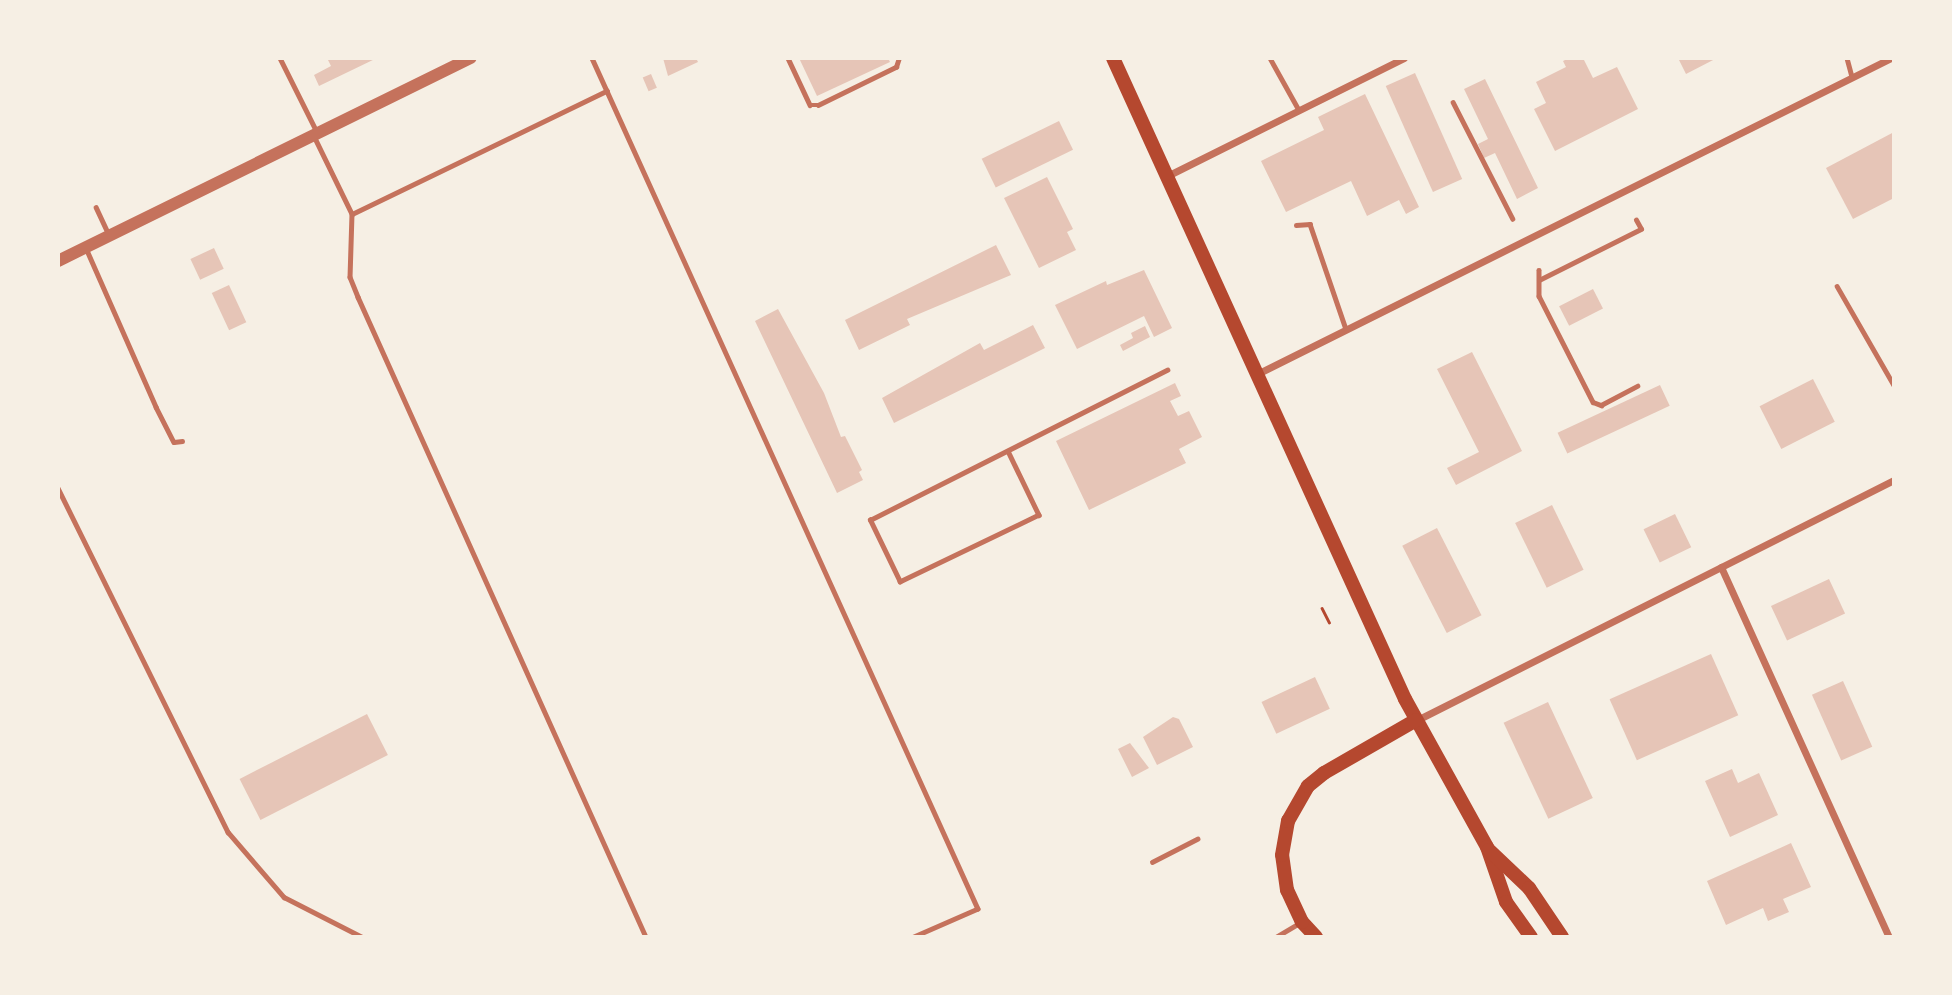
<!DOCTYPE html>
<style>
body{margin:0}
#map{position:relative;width:1952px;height:995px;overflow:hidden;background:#f6efe4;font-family:"Fira Sans",sans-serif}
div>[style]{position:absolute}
.building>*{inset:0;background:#e6c5b7;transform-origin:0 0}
.path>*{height:2.5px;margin:-1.25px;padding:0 1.25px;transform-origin:1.25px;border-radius:1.25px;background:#b5482f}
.service>*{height:4.5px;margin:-2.25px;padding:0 2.25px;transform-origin:2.25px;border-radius:2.25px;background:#c5725c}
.minor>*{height:7px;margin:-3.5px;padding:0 3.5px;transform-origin:3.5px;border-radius:3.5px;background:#c5725c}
.tertiary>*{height:12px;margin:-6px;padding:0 6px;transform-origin:6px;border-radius:6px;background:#c5725c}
.secondary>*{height:14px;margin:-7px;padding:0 7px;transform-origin:7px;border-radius:7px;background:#b5482f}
span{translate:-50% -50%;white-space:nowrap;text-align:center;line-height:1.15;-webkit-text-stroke:7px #f6efe4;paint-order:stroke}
.frame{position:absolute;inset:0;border:60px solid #f6efe4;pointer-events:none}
</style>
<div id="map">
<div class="building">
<i style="clip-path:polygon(327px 58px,377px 58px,319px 86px,314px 75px,331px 66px)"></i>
<i style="clip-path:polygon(663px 58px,696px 58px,698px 62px,668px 76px)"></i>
<i style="clip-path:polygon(799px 58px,888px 58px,890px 62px,817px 96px)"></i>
<i style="clip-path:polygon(1569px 58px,1583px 58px,1593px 78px,1617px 67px,1638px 109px,1555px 151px,1534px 109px,1546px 103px,1536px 82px,1566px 67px,1563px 61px)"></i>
<i style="clip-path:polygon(1678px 58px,1717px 58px,1686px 74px)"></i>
<i style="left:1415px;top:73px;width:116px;height:32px;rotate:66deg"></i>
<i style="left:651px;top:74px;width:15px;height:9px;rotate:67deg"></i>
<i style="clip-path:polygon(1485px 79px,1538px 188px,1517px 199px,1495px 153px,1484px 158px,1478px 144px,1488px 139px,1464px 89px)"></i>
<i style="clip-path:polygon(1365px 94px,1419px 207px,1406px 214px,1399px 200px,1367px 216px,1351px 181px,1286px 212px,1261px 161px,1324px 130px,1318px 117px)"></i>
<i style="left:1059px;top:121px;width:32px;height:86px;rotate:64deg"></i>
<i style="clip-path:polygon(1894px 132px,1894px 198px,1853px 219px,1826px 168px)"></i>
<i style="clip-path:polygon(1047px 177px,1073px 229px,1067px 232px,1076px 250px,1039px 268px,1004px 198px)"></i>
<i style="clip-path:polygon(996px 245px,1011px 275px,907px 319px,910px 325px,859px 350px,845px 320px)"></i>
<i style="left:214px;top:248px;width:23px;height:26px;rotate:65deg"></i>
<i style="clip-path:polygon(1144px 270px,1172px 328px,1154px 337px,1144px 316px,1077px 349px,1055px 305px,1106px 281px,1107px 285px)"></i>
<i style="left:229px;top:285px;width:41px;height:19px;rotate:65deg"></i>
<i style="left:1593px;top:289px;width:22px;height:38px;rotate:63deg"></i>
<i style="clip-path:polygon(778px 309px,824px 393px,841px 437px,845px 436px,862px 470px,859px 472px,863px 480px,837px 493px,755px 321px)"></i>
<i style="clip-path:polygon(1033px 325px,1045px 348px,894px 423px,882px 398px,980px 343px,984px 350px)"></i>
<i style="clip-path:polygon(1145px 326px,1150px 337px,1123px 351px,1120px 345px,1133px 338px,1131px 333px)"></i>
<i style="clip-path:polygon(1472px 352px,1522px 451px,1456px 485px,1447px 468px,1479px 452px,1437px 369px)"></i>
<i style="left:1813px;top:379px;width:48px;height:60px;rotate:63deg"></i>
<i style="clip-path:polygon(1175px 383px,1181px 396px,1170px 401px,1178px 416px,1189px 411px,1202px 437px,1179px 449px,1186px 463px,1089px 510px,1056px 441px)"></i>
<i style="left:1660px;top:385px;width:23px;height:113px;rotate:65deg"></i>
<i style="left:1552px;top:505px;width:72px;height:41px;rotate:64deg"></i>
<i style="left:1675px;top:514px;width:37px;height:35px;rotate:64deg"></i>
<i style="left:1437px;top:528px;width:98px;height:39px;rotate:63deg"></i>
<i style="left:1829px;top:579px;width:38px;height:64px;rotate:65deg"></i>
<i style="left:1711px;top:654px;width:67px;height:111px;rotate:66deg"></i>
<i style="left:1315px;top:677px;width:35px;height:59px;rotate:65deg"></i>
<i style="left:1843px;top:681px;width:72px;height:34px;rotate:66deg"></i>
<i style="left:1548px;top:702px;width:106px;height:49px;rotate:65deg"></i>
<i style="left:367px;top:714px;width:46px;height:143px;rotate:63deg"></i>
<i style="clip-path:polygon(1173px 717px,1179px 719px,1193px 747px,1157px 765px,1143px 737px)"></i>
<i style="clip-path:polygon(1130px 743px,1149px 768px,1132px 777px,1118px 749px)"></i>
<i style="clip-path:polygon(1732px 769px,1738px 783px,1759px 773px,1778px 815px,1730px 837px,1705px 781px)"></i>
<i style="clip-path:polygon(1791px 843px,1811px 887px,1783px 899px,1789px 912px,1768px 921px,1763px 908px,1726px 925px,1707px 881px)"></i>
</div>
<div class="path">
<i style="left:1322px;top:608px;width:16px;rotate:63deg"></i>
</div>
<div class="service">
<i style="left:280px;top:58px;width:83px;rotate:63.4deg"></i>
<i style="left:592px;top:58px;width:934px;rotate:65.6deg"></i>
<i style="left:978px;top:909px;width:70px;rotate:156.4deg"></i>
<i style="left:788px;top:58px;width:52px;rotate:64.9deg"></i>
<i style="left:810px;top:105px;width:8px"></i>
<i style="left:818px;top:105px;width:87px;rotate:-26deg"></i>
<i style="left:896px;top:67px;width:9px;rotate:-72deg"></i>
<i style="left:1270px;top:58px;width:60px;rotate:60.9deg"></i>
<i style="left:1847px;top:58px;width:20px;rotate:75deg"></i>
<i style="left:1453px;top:102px;width:131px;rotate:62.9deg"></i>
<i style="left:315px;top:138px;width:85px;rotate:64deg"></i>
<i style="left:352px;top:214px;width:283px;rotate:-25.8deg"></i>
<i style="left:96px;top:207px;width:31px;rotate:65deg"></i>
<i style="left:352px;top:214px;width:63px;rotate:91.8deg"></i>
<i style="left:350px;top:277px;width:22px;rotate:68deg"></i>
<i style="left:358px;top:297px;width:702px;rotate:65.77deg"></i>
<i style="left:1296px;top:225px;width:14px;rotate:-4deg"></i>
<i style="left:1310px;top:224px;width:111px;rotate:71.1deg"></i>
<i style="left:86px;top:248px;width:174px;rotate:66.2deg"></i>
<i style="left:156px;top:407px;width:39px;rotate:63deg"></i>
<i style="left:174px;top:442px;width:8px;rotate:-7deg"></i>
<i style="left:1539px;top:270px;width:26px;rotate:90deg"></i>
<i style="left:1539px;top:296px;width:119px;rotate:63deg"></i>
<i style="left:1593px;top:402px;width:9px;rotate:21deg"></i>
<i style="left:1601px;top:405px;width:41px;rotate:-27.8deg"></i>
<i style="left:1539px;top:280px;width:114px;rotate:-26.6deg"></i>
<i style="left:1641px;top:229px;width:10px;rotate:-119deg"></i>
<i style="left:1837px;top:286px;width:114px;rotate:60.1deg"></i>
<i style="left:1009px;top:453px;width:69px;rotate:64.2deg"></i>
<i style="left:1039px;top:515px;width:154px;rotate:154.3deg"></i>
<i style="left:900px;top:582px;width:69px;rotate:-115.8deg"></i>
<i style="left:870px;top:520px;width:333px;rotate:-26.8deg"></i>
<i style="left:58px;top:488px;width:384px;rotate:63.7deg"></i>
<i style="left:228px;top:832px;width:86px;rotate:49.3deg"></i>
<i style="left:284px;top:897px;width:88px;rotate:27.1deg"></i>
<i style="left:1152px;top:862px;width:51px;rotate:-27.1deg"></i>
<i style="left:1276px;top:937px;width:27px;rotate:-31deg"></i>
</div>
<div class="minor">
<i style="left:1167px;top:176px;width:265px;rotate:-26.5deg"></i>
<i style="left:1257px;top:374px;width:708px;rotate:-26.49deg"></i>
<i style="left:1721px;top:567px;width:406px;rotate:65.6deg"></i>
<i style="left:1417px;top:720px;width:534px;rotate:-26.71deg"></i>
</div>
<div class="tertiary">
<i style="left:58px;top:261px;width:460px;rotate:-26.2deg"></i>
</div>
<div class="secondary">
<i style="left:1113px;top:58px;width:704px;rotate:65.51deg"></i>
<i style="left:1405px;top:699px;width:169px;rotate:61deg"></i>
<i style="left:1487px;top:847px;width:58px;rotate:70.9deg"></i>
<i style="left:1506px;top:902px;width:43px;rotate:54.5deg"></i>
<i style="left:1489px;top:850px;width:55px;rotate:43.5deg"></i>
<i style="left:1529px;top:888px;width:59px;rotate:56deg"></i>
<i style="left:1316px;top:937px;width:21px;rotate:-133deg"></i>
<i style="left:1302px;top:922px;width:35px;rotate:-115deg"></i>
<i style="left:1287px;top:890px;width:35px;rotate:-98deg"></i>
<i style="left:1282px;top:855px;width:35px;rotate:-80deg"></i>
<i style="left:1288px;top:821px;width:40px;rotate:-60.3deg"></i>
<i style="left:1308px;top:786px;width:21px;rotate:-39deg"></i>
<i style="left:1324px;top:773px;width:106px;rotate:-29.9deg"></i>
</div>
<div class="frame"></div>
</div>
